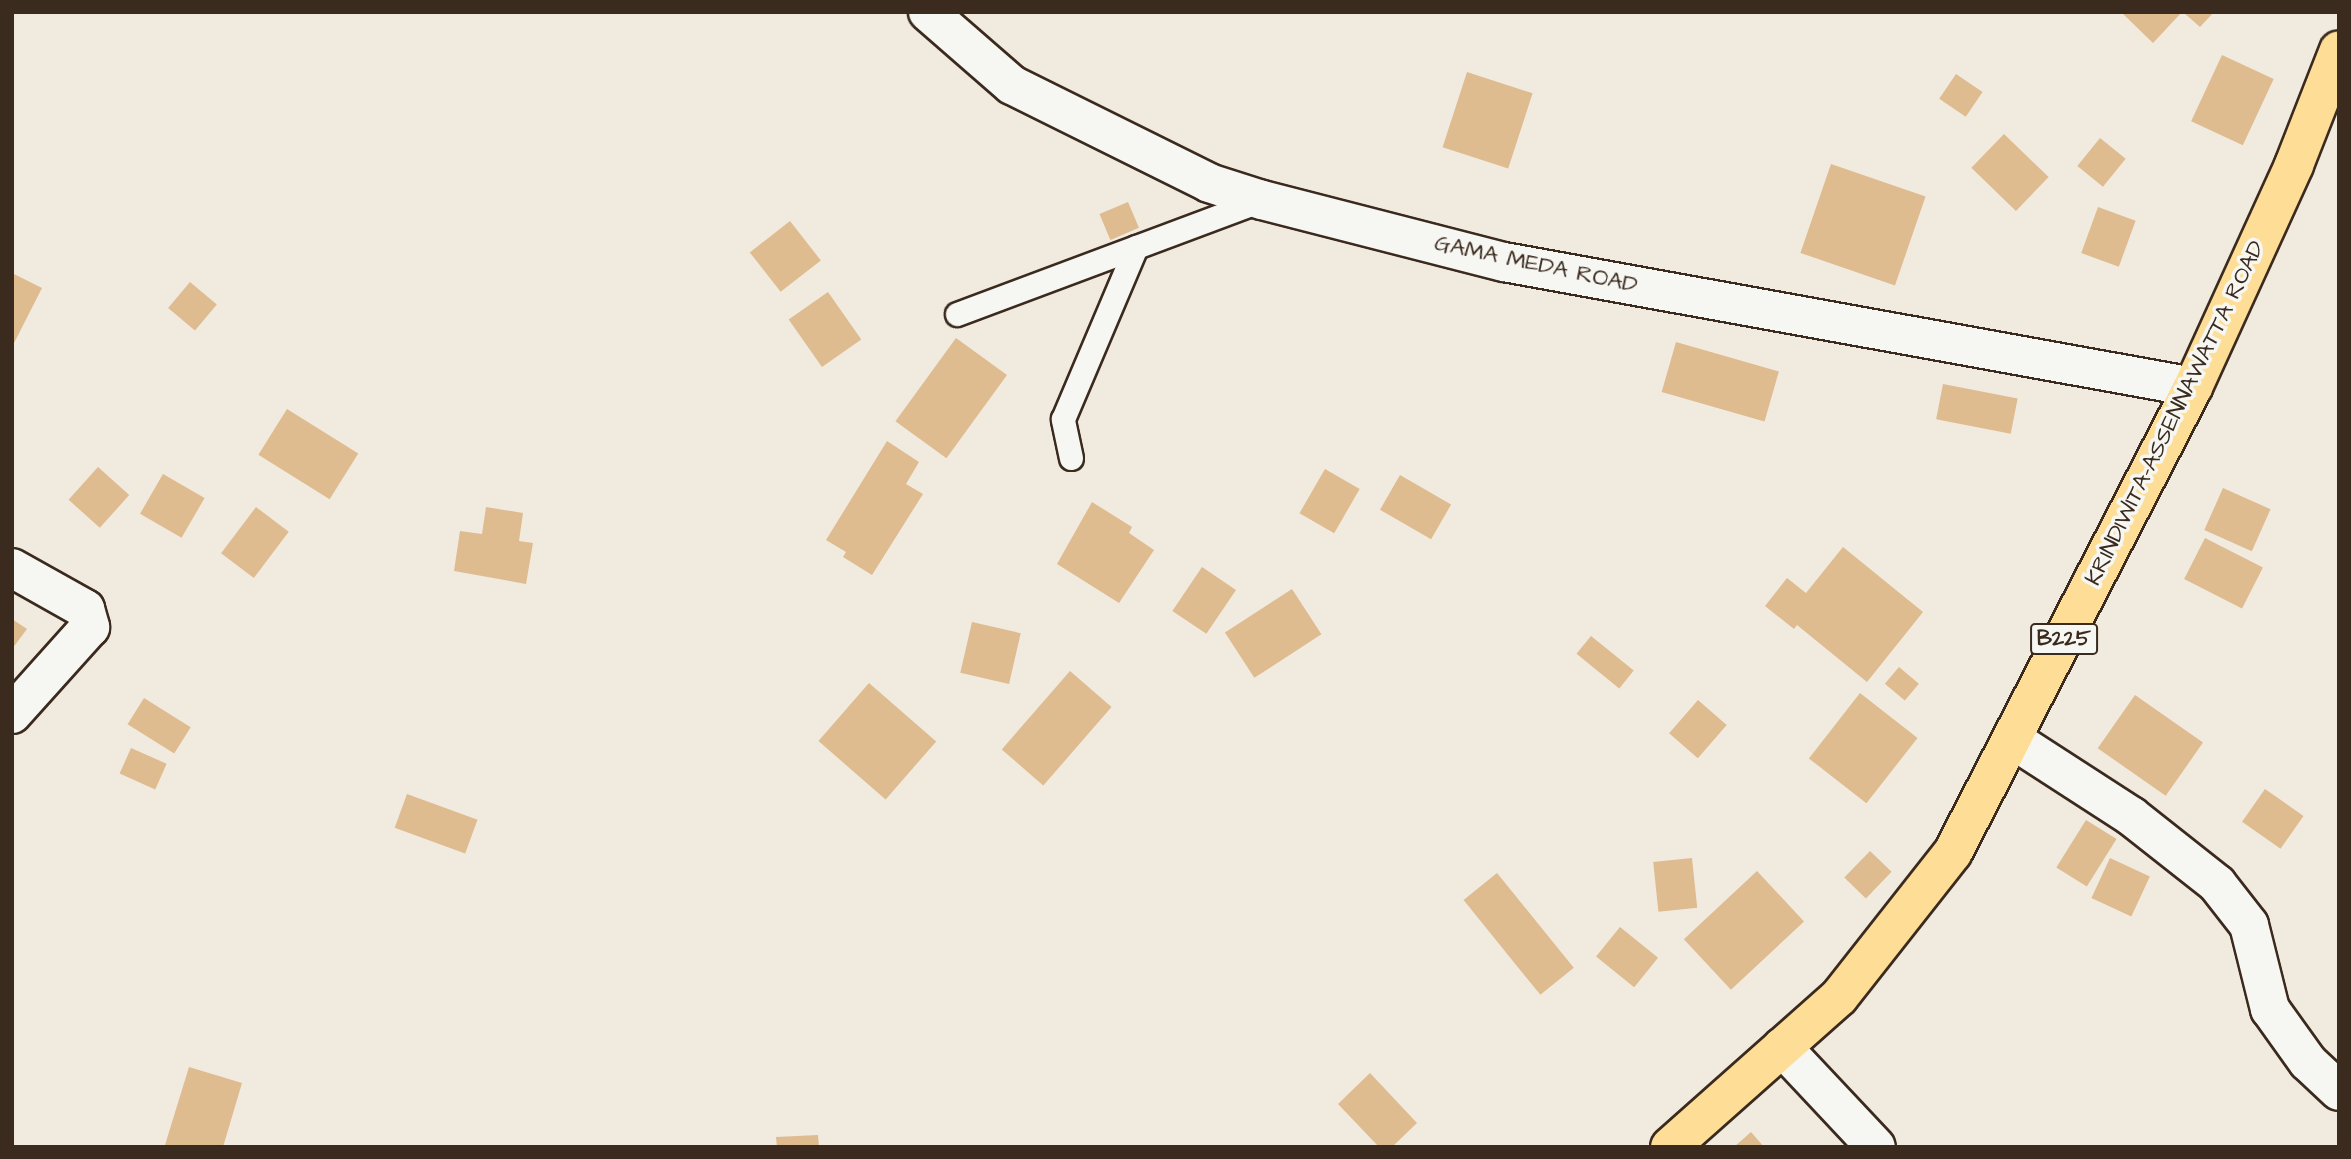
<!DOCTYPE html>
<style>
body{margin:0}
#map{position:relative;width:2351px;height:1159px;overflow:hidden;background:#f1eade;font-family:"Architects Daughter",sans-serif}
div>[style]{position:absolute}
.building>*{inset:0;background:#dfbb90;transform-origin:0 0}
.roads{filter:drop-shadow(2px 0 #3b2a1e) drop-shadow(-2px 0 #3b2a1e) drop-shadow(0 2px #3b2a1e) drop-shadow(0 -2px #3b2a1e)}
.lane>*{height:23px;margin:-11.5px;padding:0 11.5px;transform-origin:11.5px;border-radius:11.5px;background:#f6f6f2}
.street>*{height:38px;margin:-19px;padding:0 19px;transform-origin:19px;border-radius:19px;background:#f6f6f2}
.primary>*{height:38px;margin:-19px;padding:0 19px;transform-origin:19px;border-radius:19px;background:#fede96}
span{translate:-50% -50%;white-space:nowrap;text-align:center;line-height:1.15;-webkit-text-stroke:7px #f6f6f2;paint-order:stroke}
.shield-label span{padding:2px 5px;background:#f6f6f2;border:2px solid;border-radius:5px;-webkit-text-stroke-width:0}
.shield-label{font-size:21px;color:#3b2a1e;font-weight:700}
.street-label{font-size:23px;color:#3b2a1e}
.frame{position:absolute;inset:0;border:14px solid #3b2a1e;pointer-events:none}
</style>
<div id="map">
<div class="building">
<i style="clip-path:polygon(2121px 12px,2182px 12px,2153px 43px)"></i>
<i style="clip-path:polygon(2183px 12px,2214px 12px,2200px 27px)"></i>
<i style="left:2222px;top:55px;width:57px;height:73px;rotate:25deg"></i>
<i style="left:1467px;top:72px;width:69px;height:79px;rotate:18deg"></i>
<i style="left:1956px;top:74px;width:32px;height:30px;rotate:34deg"></i>
<i style="left:2004px;top:134px;width:62px;height:47px;rotate:44deg"></i>
<i style="left:2100px;top:138px;width:33px;height:36px;rotate:39deg"></i>
<i style="left:1831px;top:164px;width:100px;height:94px;rotate:19deg"></i>
<i style="left:1128px;top:202px;width:28px;height:31px;rotate:67deg"></i>
<i style="left:2098px;top:207px;width:40px;height:49px;rotate:20deg"></i>
<i style="left:790px;top:221px;width:50px;height:51px;rotate:52deg"></i>
<i style="clip-path:polygon(12px 273px,42px 288px,12px 347px)"></i>
<i style="left:190px;top:282px;width:35px;height:34px;rotate:40deg"></i>
<i style="left:828px;top:292px;width:58px;height:48px;rotate:55deg"></i>
<i style="left:956px;top:338px;width:63px;height:103px;rotate:36deg"></i>
<i style="left:1676px;top:342px;width:107px;height:52px;rotate:16deg"></i>
<i style="left:1943px;top:384px;width:76px;height:36px;rotate:11deg"></i>
<i style="left:287px;top:409px;width:84px;height:54px;rotate:32deg"></i>
<i style="clip-path:polygon(887px 441px,919px 462px,906px 484px,923px 494px,872px 575px,843px 557px,846px 552px,826px 540px)"></i>
<i style="left:98px;top:467px;width:42px;height:44px;rotate:42deg"></i>
<i style="left:1325px;top:469px;width:40px;height:51px;rotate:30deg"></i>
<i style="left:163px;top:474px;width:48px;height:46px;rotate:30deg"></i>
<i style="left:1400px;top:475px;width:59px;height:40px;rotate:30deg"></i>
<i style="left:2223px;top:488px;width:52px;height:46px;rotate:24deg"></i>
<i style="clip-path:polygon(1092px 502px,1132px 527px,1129px 533px,1154px 550px,1119px 603px,1057px 564px)"></i>
<i style="left:256px;top:507px;width:41px;height:58px;rotate:37deg"></i>
<i style="clip-path:polygon(486px 507px,523px 513px,519px 541px,533px 543px,526px 584px,454px 571px,460px 531px,482px 534px)"></i>
<i style="left:2205px;top:538px;width:65px;height:46px;rotate:27deg"></i>
<i style="clip-path:polygon(1843px 547px,1923px 612px,1867px 682px,1797px 625px,1794px 629px,1765px 606px,1787px 578px,1806px 593px)"></i>
<i style="left:1202px;top:567px;width:41px;height:53px;rotate:34deg"></i>
<i style="left:1292px;top:589px;width:54px;height:80px;rotate:57deg"></i>
<i style="clip-path:polygon(12px 619px,27px 629px,12px 649px)"></i>
<i style="left:972px;top:622px;width:50px;height:52px;rotate:13deg"></i>
<i style="left:1591px;top:636px;width:55px;height:23px;rotate:39deg"></i>
<i style="left:1899px;top:667px;width:26px;height:22px;rotate:40deg"></i>
<i style="left:1070px;top:671px;width:55px;height:104px;rotate:41deg"></i>
<i style="left:869px;top:683px;width:89px;height:77px;rotate:41deg"></i>
<i style="left:1860px;top:693px;width:73px;height:83px;rotate:38deg"></i>
<i style="left:2135px;top:695px;width:83px;height:65px;rotate:35deg"></i>
<i style="left:144px;top:698px;width:55px;height:31px;rotate:32deg"></i>
<i style="left:1698px;top:700px;width:38px;height:44px;rotate:41deg"></i>
<i style="left:131px;top:748px;width:39px;height:28px;rotate:24deg"></i>
<i style="left:2265px;top:789px;width:47px;height:40px;rotate:35deg"></i>
<i style="left:407px;top:794px;width:75px;height:36px;rotate:20deg"></i>
<i style="left:2086px;top:820px;width:36px;height:56px;rotate:32deg"></i>
<i style="left:1870px;top:851px;width:30px;height:37px;rotate:44deg"></i>
<i style="left:1692px;top:858px;width:50px;height:39px;rotate:84deg"></i>
<i style="left:2110px;top:858px;width:44px;height:44px;rotate:25deg"></i>
<i style="left:1757px;top:871px;width:69px;height:100px;rotate:47deg"></i>
<i style="left:1497px;top:873px;width:122px;height:43px;rotate:51deg"></i>
<i style="left:1620px;top:927px;width:49px;height:38px;rotate:39deg"></i>
<i style="clip-path:polygon(189px 1067px,242px 1083px,223px 1147px,165px 1145px)"></i>
<i style="clip-path:polygon(1370px 1073px,1417px 1123px,1392px 1147px,1379px 1147px,1338px 1104px)"></i>
<i style="clip-path:polygon(1751px 1132px,1764px 1147px,1734px 1147px)"></i>
<i style="clip-path:polygon(818px 1135px,819px 1147px,777px 1147px,776px 1137px)"></i>
</div>
<div class="roads">
<div class="lane">
<i style="left:957px;top:314px;width:326px;rotate:-20.5deg"></i>
<i style="left:1071px;top:458px;width:40px;rotate:-102deg"></i>
<i style="left:1063px;top:419px;width:187px;rotate:-67deg"></i>
</div>
<div class="street">
<i style="left:928px;top:12px;width:111px;rotate:41deg"></i>
<i style="left:1012px;top:85px;width:220px;rotate:26.4deg"></i>
<i style="left:1209px;top:183px;width:56px;rotate:17.8deg"></i>
<i style="left:1262px;top:200px;width:250px;rotate:14.4deg"></i>
<i style="left:1504px;top:262px;width:700px;rotate:10.28deg"></i>
<i style="left:12px;top:568px;width:84px;rotate:29.3deg"></i>
<i style="left:85px;top:609px;width:19px;rotate:74deg"></i>
<i style="left:90px;top:627px;width:117px;rotate:131.9deg"></i>
<i style="left:2012px;top:739px;width:142px;rotate:32.9deg"></i>
<i style="left:2131px;top:816px;width:110px;rotate:38.3deg"></i>
<i style="left:2217px;top:884px;width:52px;rotate:52deg"></i>
<i style="left:2249px;top:925px;width:87px;rotate:76deg"></i>
<i style="left:2270px;top:1009px;width:65px;rotate:54.4deg"></i>
<i style="left:2308px;top:1062px;width:42px;rotate:43.1deg"></i>
<i style="left:1782px;top:1047px;width:137px;rotate:46.8deg"></i>
</div>
<div class="primary">
<i style="left:1670px;top:1147px;width:226px;rotate:-41.6deg"></i>
<i style="left:1839px;top:997px;width:184px;rotate:-51.8deg"></i>
<i style="left:1953px;top:852px;width:523px;rotate:-62.7deg"></i>
<i style="left:2193px;top:387px;width:244px;rotate:-65.5deg"></i>
<i style="left:2294px;top:165px;width:123px;rotate:-68.6deg"></i>
</div>
</div>
<div class="shield-label">
<span style="left:2064px;top:639px">B225</span>
</div>
<div class="street-label">
<span style="left:1536px;top:264px;rotate:12deg">GAMA MEDA ROAD</span>
<span style="left:2175px;top:413px;rotate:-64deg">KRINDIWITA-ASSENNAWATTA ROAD</span>
</div>
<div class="frame"></div>
</div>
